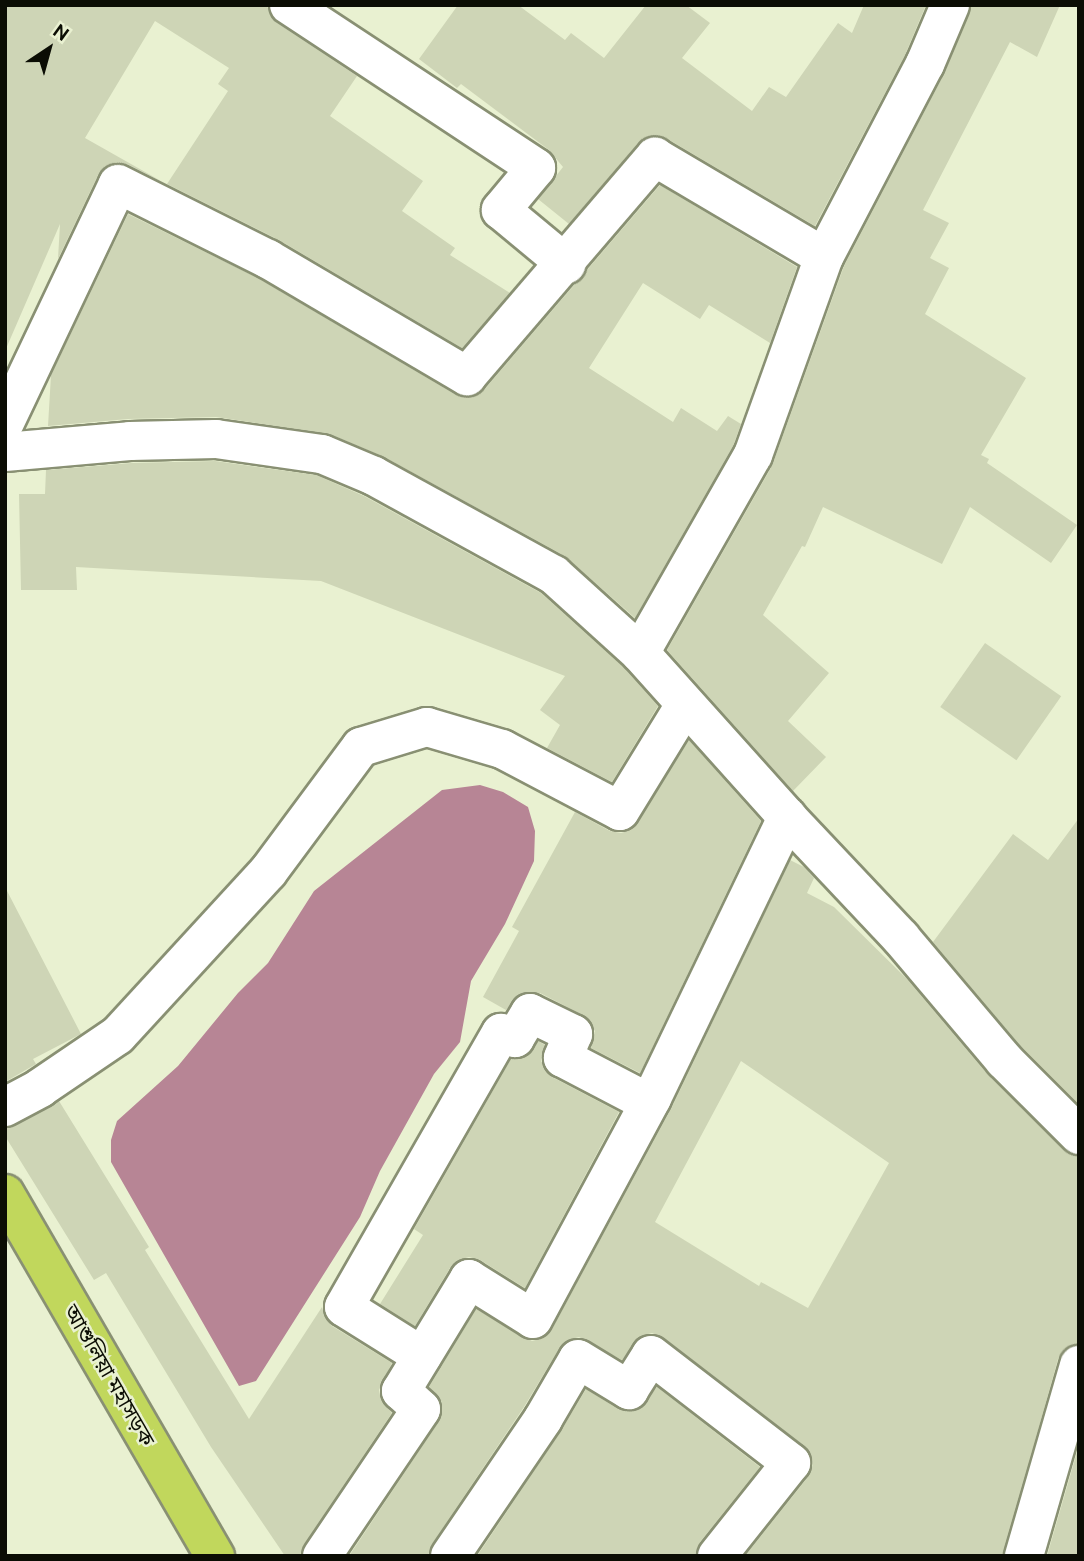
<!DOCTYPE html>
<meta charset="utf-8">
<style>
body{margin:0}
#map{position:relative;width:1084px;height:1561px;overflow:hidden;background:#e9f1d1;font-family:Ubuntu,"Noto Sans Bengali",sans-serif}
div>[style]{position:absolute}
.water>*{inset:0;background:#b78595}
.building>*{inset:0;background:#ced5b6;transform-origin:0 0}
.roads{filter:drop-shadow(2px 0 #899073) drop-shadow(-2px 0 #899073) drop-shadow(0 2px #899073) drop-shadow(0 -2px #899073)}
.minor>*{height:38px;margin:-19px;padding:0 19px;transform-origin:19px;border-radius:19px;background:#fff}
.highway>*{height:38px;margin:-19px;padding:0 19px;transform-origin:19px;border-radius:19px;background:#c1d75c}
span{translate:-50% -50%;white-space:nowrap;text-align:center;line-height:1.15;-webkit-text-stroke:5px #e9f1d1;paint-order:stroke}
.street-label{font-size:21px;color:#0b0d04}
.frame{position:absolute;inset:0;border:7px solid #0b0d04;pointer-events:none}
.north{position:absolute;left:14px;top:14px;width:70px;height:70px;-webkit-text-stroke:5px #e9f1d1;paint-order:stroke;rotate:36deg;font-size:19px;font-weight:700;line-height:28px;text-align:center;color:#0b0d04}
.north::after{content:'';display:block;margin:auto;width:24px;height:32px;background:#0b0d04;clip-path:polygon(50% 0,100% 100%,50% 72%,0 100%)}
</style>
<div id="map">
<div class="water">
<i style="clip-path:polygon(480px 785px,503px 792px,528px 807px,535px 831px,534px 861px,505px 924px,471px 981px,460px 1042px,434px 1074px,380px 1171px,360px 1217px,256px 1381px,239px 1386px,111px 1162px,111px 1140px,117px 1121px,178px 1066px,238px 993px,268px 963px,314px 891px,442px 790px)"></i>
</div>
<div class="building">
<i style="clip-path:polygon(5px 5px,267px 5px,270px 15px,277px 23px,357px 76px,330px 116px,423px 181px,402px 211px,455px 248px,450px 255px,510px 293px,462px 348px,279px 240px,167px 184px,228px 91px,218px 84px,229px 68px,155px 21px,85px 138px,161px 181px,127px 164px,116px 162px,105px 166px,98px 175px,58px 259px,60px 224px,5px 351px)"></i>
<i style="clip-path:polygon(458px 5px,518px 5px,565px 40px,571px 33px,604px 58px,646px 5px,686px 5px,710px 23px,682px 58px,752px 111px,769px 87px,786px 97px,838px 23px,852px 33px,864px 5px,926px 5px,905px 55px,815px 226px,666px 138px,656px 135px,638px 143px,569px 224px,538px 199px,563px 167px,549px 150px,461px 84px,457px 88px,419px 59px)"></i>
<i style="clip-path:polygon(971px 5px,1060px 5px,1037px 57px,1010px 42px,923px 210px,949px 223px,930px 258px,949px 268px,925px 314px,1026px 378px,981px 455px,989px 459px,987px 463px,1077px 525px,1051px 563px,970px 507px,942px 564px,823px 507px,805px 547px,802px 546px,763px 615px,829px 673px,788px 721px,826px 757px,793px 791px,667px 650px,772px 466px,844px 266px,944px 74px)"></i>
<i style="clip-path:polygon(660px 185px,797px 267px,770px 343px,709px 305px,700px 319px,643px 283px,589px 368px,673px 422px,681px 408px,717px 431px,728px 416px,741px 424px,733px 446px,635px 618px,565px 556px,384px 457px,330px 434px,216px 417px,128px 419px,48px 426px,51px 375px,128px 214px,258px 278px,456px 395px,466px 398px,484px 390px)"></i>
<i style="clip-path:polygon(215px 461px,316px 475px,364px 496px,541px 593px,624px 668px,658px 706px,612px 782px,547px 748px,560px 725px,540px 710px,565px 676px,321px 581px,76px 567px,77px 590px,21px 590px,19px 494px,45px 494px,46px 470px,131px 463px)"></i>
<i style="left:985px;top:643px;width:93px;height:78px;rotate:35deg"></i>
<i style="clip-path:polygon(689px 740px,761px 821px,640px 1073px,591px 1048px,595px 1031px,583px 1015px,540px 993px,519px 994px,506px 1010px,483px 997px,519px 931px,512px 927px,575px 812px,610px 831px,621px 833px,631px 830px)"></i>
<i style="clip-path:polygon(1079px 818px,1079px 1104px,1020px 1045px,933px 942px,1013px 834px,1048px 860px)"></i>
<i style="clip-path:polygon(evenodd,790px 860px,804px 867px,814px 878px,807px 893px,834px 907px,906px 978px,988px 1075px,1064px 1150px,1079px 1156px,1079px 1344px,1064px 1349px,1058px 1359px,1003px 1556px,745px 1556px,808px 1477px,813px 1465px,811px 1454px,804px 1446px,664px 1338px,652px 1333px,641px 1336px,622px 1360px,579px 1337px,568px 1340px,560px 1347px,524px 1407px,432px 1544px,428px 1556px,349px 1556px,439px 1421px,442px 1402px,429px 1387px,476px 1309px,532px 1341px,543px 1338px,552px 1329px,672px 1107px,790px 860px,741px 1061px,889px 1163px,808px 1308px,761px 1282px,759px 1286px,655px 1222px,741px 1061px)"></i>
<i style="clip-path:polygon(5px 887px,81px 1034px,33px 1059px,36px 1064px,5px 1082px)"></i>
<i style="clip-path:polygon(538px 1041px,545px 1045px,541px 1061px,552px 1077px,619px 1112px,525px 1288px,480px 1260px,469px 1257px,459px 1260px,450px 1268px,415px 1326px,380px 1304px,423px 1235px,414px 1229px,511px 1059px,526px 1057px)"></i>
<i style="clip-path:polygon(59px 1101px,149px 1247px,145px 1250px,249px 1419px,322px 1307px,325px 1317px,332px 1326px,392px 1363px,379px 1390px,381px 1400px,392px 1413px,304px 1544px,300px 1556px,285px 1556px,211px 1447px,106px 1273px,94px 1280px,5px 1136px,5px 1129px)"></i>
<i style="clip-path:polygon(657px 1387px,760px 1467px,700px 1542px,696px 1556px,477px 1556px,561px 1431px,586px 1389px,618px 1409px,629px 1412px,640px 1409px)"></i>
<i style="clip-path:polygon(1079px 1445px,1079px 1556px,1047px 1556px)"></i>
</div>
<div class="roads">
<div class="minor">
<i style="left:289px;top:5px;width:296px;rotate:33.4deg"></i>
<i style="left:536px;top:168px;width:55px;rotate:129.8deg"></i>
<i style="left:501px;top:210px;width:85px;rotate:39.7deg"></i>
<i style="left:5px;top:422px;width:263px;rotate:-64.6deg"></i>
<i style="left:118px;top:184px;width:168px;rotate:26.6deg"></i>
<i style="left:268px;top:259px;width:231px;rotate:30.5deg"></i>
<i style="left:467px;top:376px;width:289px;rotate:-49.4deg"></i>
<i style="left:655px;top:157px;width:196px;rotate:30.6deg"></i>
<i style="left:5px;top:452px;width:125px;rotate:-5deg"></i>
<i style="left:130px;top:441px;width:86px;rotate:-1.3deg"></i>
<i style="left:216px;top:439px;width:107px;rotate:8.1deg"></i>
<i style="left:322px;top:454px;width:56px;rotate:22.9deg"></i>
<i style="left:374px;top:476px;width:205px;rotate:28.8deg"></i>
<i style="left:554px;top:575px;width:116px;rotate:42.2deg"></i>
<i style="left:640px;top:653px;width:220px;rotate:48.1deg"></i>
<i style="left:787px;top:817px;width:166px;rotate:46.7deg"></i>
<i style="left:901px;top:938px;width:160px;rotate:49.8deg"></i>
<i style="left:1004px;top:1060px;width:106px;rotate:45deg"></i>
<i style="left:640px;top:653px;width:228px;rotate:-60.3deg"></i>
<i style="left:753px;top:455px;width:210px;rotate:-70.3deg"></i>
<i style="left:824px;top:257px;width:218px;rotate:-62.4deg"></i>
<i style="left:925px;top:64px;width:64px;rotate:-67deg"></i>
<i style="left:5px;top:1107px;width:40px;rotate:-28deg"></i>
<i style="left:40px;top:1088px;width:94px;rotate:-34.2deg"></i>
<i style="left:118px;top:1035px;width:222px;rotate:-47.4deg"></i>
<i style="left:268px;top:872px;width:156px;rotate:-53.4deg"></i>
<i style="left:361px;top:747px;width:69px;rotate:-16.9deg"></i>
<i style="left:427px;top:727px;width:78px;rotate:16.3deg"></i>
<i style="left:502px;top:749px;width:133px;rotate:27.7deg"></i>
<i style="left:620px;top:811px;width:124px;rotate:-58.5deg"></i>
<i style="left:422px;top:1356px;width:92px;rotate:-147.9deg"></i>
<i style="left:344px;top:1307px;width:316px;rotate:-60.2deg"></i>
<i style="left:501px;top:1033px;width:15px;rotate:20deg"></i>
<i style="left:515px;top:1038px;width:29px;rotate:-59deg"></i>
<i style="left:530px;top:1013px;width:48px;rotate:26deg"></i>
<i style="left:573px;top:1034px;width:26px;rotate:113deg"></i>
<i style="left:563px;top:1058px;width:97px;rotate:27.6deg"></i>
<i style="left:322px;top:1556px;width:177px;rotate:-56deg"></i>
<i style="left:421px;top:1409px;width:27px;rotate:-138deg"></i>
<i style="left:401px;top:1391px;width:131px;rotate:-58.7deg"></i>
<i style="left:469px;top:1279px;width:75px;rotate:32deg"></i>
<i style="left:533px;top:1319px;width:251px;rotate:-61.7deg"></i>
<i style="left:652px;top:1098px;width:312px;rotate:-64.3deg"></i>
<i style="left:450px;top:1556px;width:166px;rotate:-55.8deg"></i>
<i style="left:543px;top:1419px;width:69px;rotate:-59.7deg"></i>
<i style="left:578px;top:1359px;width:60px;rotate:31.3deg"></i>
<i style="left:629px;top:1390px;width:41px;rotate:-57.8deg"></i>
<i style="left:651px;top:1355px;width:177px;rotate:37.6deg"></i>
<i style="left:791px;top:1463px;width:119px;rotate:128.5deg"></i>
<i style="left:1024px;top:1556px;width:199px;rotate:-73.9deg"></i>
</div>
<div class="highway">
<i style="left:5px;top:1194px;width:419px;rotate:59.9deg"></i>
</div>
</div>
<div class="street-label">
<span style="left:110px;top:1375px;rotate:60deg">আশুলিয়া মহাসড়ক</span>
</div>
<div class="frame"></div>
<div class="north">N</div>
</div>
